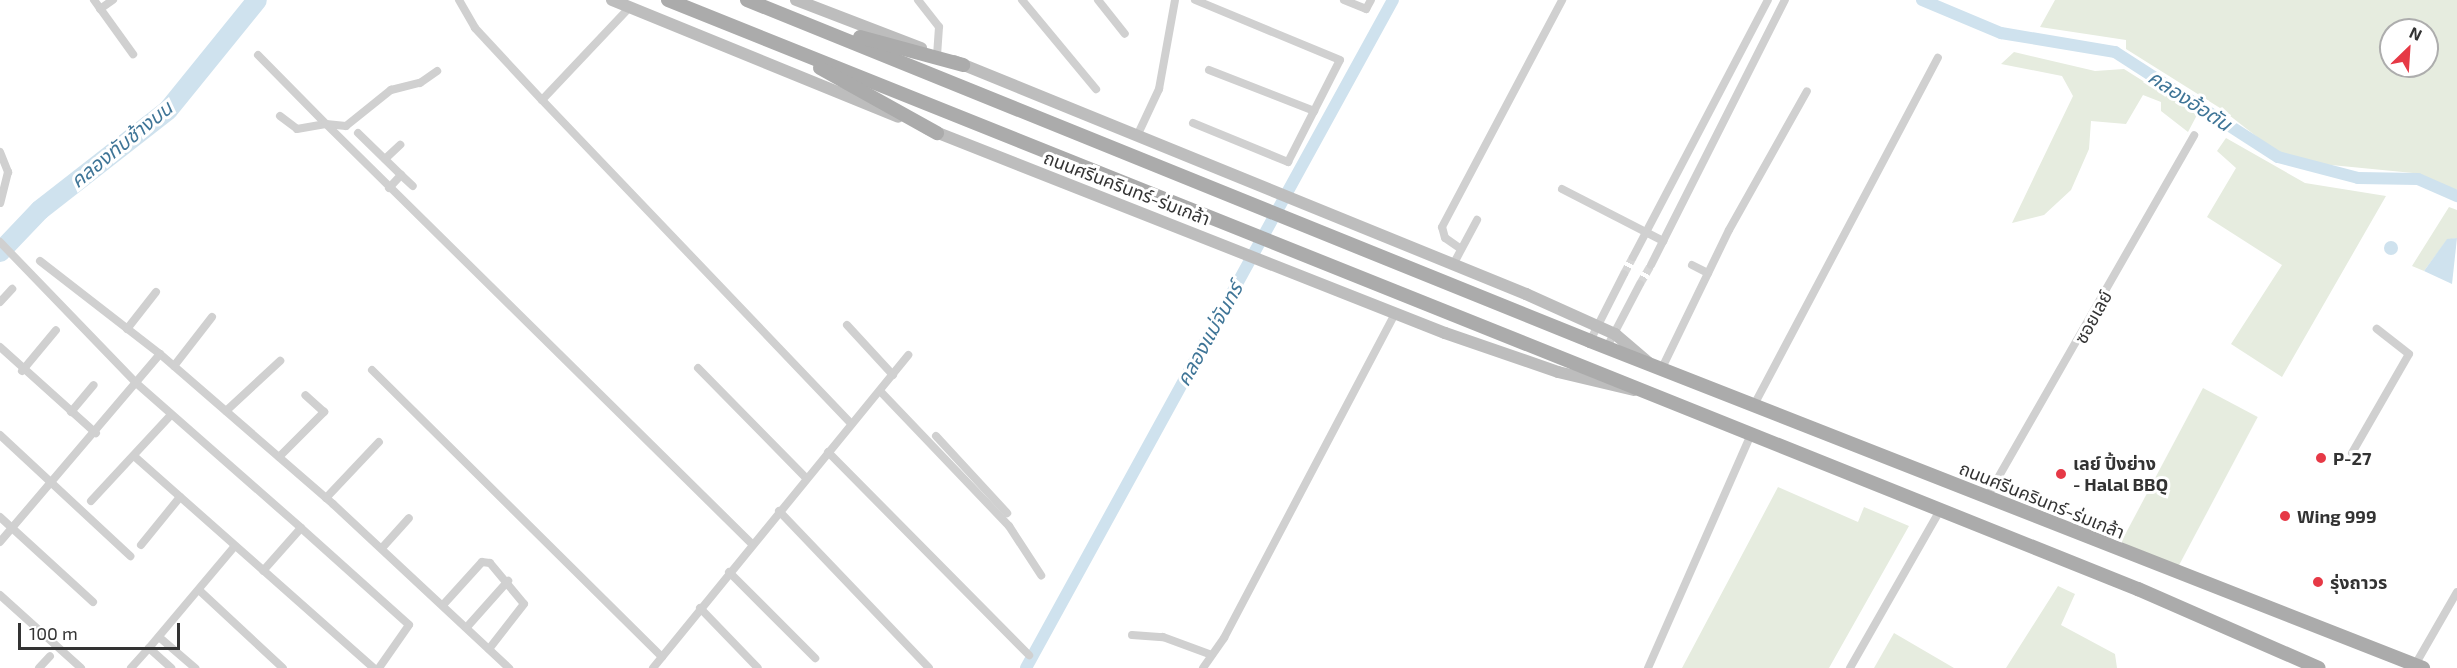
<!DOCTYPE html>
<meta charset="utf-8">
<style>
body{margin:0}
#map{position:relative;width:2457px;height:668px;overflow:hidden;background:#fff;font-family:"Exo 2","Noto Sans Thai",sans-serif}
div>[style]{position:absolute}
.green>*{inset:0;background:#e6ecdf;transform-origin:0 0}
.water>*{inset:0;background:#cfe2ee}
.round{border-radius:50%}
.canal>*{height:12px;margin:-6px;padding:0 6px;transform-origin:6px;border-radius:6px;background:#cfe2ee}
.river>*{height:20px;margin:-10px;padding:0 10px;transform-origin:10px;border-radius:10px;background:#cfe2ee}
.street-tunnel>*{height:8px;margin-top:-4px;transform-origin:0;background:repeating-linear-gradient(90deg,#d6d6d6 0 8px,transparent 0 12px)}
.street>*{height:8px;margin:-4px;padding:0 4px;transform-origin:4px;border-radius:4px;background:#d0d0d0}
.secondary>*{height:12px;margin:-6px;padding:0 6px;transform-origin:6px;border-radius:6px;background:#bdbdbd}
.primary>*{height:14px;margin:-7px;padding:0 7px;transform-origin:7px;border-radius:7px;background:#ababab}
.dots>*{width:16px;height:16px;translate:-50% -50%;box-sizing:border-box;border:3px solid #fff;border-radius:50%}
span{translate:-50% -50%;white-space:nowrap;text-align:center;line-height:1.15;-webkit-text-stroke:6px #fff;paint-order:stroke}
.street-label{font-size:18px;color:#333}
.poi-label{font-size:18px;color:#333;font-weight:700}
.left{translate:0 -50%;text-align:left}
.water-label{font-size:20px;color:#3f7597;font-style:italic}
.north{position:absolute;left:2379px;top:18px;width:60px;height:60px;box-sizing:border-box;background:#fff;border:2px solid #adadad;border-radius:50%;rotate:25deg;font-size:16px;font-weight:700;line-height:24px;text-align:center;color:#333}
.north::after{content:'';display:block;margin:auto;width:21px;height:27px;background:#e63946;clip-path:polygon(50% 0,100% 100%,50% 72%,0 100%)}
.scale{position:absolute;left:18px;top:623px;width:162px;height:27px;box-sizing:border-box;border:3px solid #333;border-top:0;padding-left:8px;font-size:18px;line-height:21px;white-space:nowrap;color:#333;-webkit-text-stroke:4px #fff;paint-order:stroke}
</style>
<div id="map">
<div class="green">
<i style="clip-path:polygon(evenodd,2055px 0,2457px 0,2457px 190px,2413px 173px,2321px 164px,2275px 151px,2220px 108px,2126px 49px,2126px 40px,2040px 27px,2055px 0,2391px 30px,2427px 30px,2427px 66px,2391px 66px,2391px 30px)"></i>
<i style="clip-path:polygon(2014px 52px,2095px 71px,2124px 69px,2197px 115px,2188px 132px,2161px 111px,2161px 102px,2143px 95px,2126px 124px,2091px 121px,2089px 149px,2071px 190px,2044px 215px,2012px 223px,2073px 96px,2062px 76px,2001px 64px)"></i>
<i style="clip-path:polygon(2226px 138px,2305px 183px,2386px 196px,2282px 377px,2231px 344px,2282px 265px,2207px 217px,2236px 168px,2217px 151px)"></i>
<i style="clip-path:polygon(2449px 207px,2457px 210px,2457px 238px,2447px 240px,2424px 271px,2412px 266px)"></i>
<i style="left:2203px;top:388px;width:62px;height:174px;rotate:28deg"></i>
<i style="clip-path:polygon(1778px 487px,1858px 522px,1864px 507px,1909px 526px,1829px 668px,1682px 668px)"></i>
<i style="clip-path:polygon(2058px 586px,2075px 594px,2061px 625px,2115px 654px,2117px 668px,2006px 668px)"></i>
<i style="clip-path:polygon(1894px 633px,1954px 668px,1874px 668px)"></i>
</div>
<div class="water">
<i style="clip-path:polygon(2457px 238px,2452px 284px,2424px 271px,2447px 239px)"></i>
<i class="round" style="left:2384px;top:241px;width:14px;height:14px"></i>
</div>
<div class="canal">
<i style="left:1922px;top:0;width:86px;rotate:22.7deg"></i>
<i style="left:2001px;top:33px;width:116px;rotate:9.5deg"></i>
<i style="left:2115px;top:52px;width:194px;rotate:32.8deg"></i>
<i style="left:2278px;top:157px;width:83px;rotate:14.7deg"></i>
<i style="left:2358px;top:178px;width:60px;rotate:1deg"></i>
<i style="left:2418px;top:179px;width:43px;rotate:23.6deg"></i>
<i style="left:1026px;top:668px;width:762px;rotate:-61.22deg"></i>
</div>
<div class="river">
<i style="left:0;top:252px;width:58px;rotate:-46.4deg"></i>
<i style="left:40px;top:210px;width:162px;rotate:-38deg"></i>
<i style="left:168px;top:110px;width:141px;rotate:-51deg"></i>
</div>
<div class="street-tunnel">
<i style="left:1624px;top:274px;width:19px;rotate:-62deg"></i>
<i style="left:1640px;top:284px;width:22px;rotate:-60deg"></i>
</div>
<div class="street">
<i style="left:94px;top:0;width:67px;rotate:54.2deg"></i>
<i style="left:459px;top:0;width:32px;rotate:60deg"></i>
<i style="left:475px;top:28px;width:98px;rotate:47.1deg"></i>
<i style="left:542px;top:100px;width:448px;rotate:46.3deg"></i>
<i style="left:918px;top:0;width:34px;rotate:52deg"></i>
<i style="left:939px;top:27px;width:27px;rotate:94deg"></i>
<i style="left:1022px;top:0;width:116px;rotate:50.3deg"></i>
<i style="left:1098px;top:0;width:43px;rotate:51.5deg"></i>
<i style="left:1344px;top:0;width:24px;rotate:22deg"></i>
<i style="left:1366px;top:9px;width:10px;rotate:-61deg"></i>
<i style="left:100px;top:9px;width:16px;rotate:-35deg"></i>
<i style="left:258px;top:55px;width:97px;rotate:45.4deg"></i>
<i style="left:326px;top:124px;width:20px;rotate:6deg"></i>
<i style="left:346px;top:126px;width:58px;rotate:-38.7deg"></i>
<i style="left:391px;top:90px;width:30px;rotate:-14deg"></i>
<i style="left:420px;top:83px;width:21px;rotate:-35deg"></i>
<i style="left:1209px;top:70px;width:113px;rotate:21.3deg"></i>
<i style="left:542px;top:100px;width:128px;rotate:-46.6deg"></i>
<i style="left:280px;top:116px;width:21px;rotate:37deg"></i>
<i style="left:297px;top:129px;width:29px;rotate:-10deg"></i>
<i style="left:326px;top:124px;width:598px;rotate:44.59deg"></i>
<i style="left:1193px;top:123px;width:103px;rotate:22.3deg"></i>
<i style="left:1288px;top:162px;width:114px;rotate:-63deg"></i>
<i style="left:1340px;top:60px;width:157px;rotate:-157.5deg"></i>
<i style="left:358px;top:133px;width:60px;rotate:44.3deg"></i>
<i style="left:1138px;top:134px;width:50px;rotate:-65deg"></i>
<i style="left:1159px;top:89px;width:90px;rotate:-79.8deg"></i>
<i style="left:0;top:152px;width:22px;rotate:68deg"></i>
<i style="left:8px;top:172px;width:32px;rotate:104deg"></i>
<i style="left:385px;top:159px;width:21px;rotate:-43deg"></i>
<i style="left:389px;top:188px;width:18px;rotate:-47deg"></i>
<i style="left:401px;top:175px;width:16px;rotate:43deg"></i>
<i style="left:1562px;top:189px;width:114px;rotate:27.2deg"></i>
<i style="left:0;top:242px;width:194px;rotate:46deg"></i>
<i style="left:135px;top:382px;width:221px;rotate:41.3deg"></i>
<i style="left:301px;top:528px;width:57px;rotate:131.5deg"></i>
<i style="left:1461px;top:249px;width:19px;rotate:-145deg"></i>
<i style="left:1445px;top:238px;width:11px;rotate:-105deg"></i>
<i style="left:1442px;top:227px;width:257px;rotate:-62.1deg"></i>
<i style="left:1633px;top:257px;width:290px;rotate:-62.3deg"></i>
<i style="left:40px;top:261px;width:152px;rotate:37.8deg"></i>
<i style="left:160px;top:354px;width:229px;rotate:40.9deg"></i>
<i style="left:333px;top:504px;width:241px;rotate:43deg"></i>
<i style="left:1454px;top:263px;width:49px;rotate:-61.9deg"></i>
<i style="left:1651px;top:265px;width:297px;rotate:-63.2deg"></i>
<i style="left:1692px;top:265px;width:18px;rotate:27deg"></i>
<i style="left:0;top:302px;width:18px;rotate:-47deg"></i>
<i style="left:847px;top:325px;width:68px;rotate:47.4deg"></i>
<i style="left:127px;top:329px;width:47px;rotate:-51.9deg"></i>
<i style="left:1590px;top:341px;width:75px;rotate:-63.1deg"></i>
<i style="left:0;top:347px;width:129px;rotate:41.9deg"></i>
<i style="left:1607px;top:347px;width:71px;rotate:-62.4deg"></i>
<i style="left:174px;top:366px;width:62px;rotate:-52.2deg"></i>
<i style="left:698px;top:368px;width:154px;rotate:45.5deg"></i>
<i style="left:1662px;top:368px;width:153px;rotate:-64.1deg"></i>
<i style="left:1729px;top:230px;width:159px;rotate:-60.7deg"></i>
<i style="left:372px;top:370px;width:408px;rotate:44.7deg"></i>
<i style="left:22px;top:371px;width:53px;rotate:-50.3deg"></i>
<i style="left:880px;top:391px;width:187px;rotate:46.3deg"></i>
<i style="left:1009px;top:526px;width:59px;rotate:56.9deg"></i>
<i style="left:1754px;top:405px;width:393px;rotate:-62.1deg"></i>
<i style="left:226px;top:411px;width:74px;rotate:-42.8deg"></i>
<i style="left:71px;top:412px;width:35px;rotate:-50deg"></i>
<i style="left:0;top:435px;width:178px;rotate:42.9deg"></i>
<i style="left:936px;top:436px;width:105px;rotate:47.3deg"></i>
<i style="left:828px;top:452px;width:286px;rotate:45.3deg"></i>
<i style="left:2352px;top:453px;width:114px;rotate:-60.1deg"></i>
<i style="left:2409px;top:354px;width:41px;rotate:-142deg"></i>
<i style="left:134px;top:456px;width:320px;rotate:41.5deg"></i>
<i style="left:279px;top:457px;width:64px;rotate:-45deg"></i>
<i style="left:324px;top:412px;width:25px;rotate:-138deg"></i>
<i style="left:1987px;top:497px;width:417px;rotate:-60.2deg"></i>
<i style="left:326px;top:498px;width:77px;rotate:-46.6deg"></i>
<i style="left:91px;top:501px;width:117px;rotate:-47.1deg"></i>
<i style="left:779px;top:511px;width:217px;rotate:46.3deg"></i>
<i style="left:0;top:517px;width:126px;rotate:42.4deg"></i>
<i style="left:301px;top:528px;width:145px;rotate:41.9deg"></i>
<i style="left:409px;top:625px;width:52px;rotate:124.9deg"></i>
<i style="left:0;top:542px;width:247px;rotate:-49.6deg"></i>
<i style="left:141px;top:545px;width:62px;rotate:-50.9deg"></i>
<i style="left:382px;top:548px;width:40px;rotate:-48deg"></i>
<i style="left:729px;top:572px;width:122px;rotate:45deg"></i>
<i style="left:200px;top:591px;width:113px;rotate:42.9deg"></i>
<i style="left:0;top:595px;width:109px;rotate:42deg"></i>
<i style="left:443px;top:605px;width:58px;rotate:-47.8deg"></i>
<i style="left:482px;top:562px;width:8px;rotate:7deg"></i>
<i style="left:490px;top:563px;width:53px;rotate:50.3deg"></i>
<i style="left:524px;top:604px;width:57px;rotate:127.9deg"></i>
<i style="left:700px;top:608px;width:83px;rotate:46deg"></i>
<i style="left:467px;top:627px;width:62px;rotate:-48.3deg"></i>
<i style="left:1132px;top:635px;width:31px;rotate:4deg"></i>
<i style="left:1163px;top:637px;width:52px;rotate:20.2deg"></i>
<i style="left:159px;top:637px;width:48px;rotate:40.7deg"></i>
<i style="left:149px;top:648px;width:133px;rotate:-49.9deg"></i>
<i style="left:2415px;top:665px;width:84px;rotate:-60.1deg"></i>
<i style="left:39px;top:668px;width:16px;rotate:-47deg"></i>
<i style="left:131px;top:668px;width:27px;rotate:-48deg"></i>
<i style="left:149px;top:648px;width:30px;rotate:42deg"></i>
<i style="left:653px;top:668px;width:404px;rotate:-50.8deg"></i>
<i style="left:1203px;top:668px;width:37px;rotate:-55deg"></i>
<i style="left:1224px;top:638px;width:367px;rotate:-62.2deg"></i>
<i style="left:1648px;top:668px;width:255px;rotate:-66.2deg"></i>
<i style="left:1850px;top:668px;width:182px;rotate:-60.3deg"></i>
</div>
<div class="secondary">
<i style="left:612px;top:0;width:309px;rotate:22.2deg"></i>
<i style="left:796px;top:0;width:134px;rotate:21deg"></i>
<i style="left:954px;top:61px;width:618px;rotate:22.16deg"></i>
<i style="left:1526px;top:294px;width:98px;rotate:24.2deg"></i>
<i style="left:1615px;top:334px;width:45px;rotate:40.5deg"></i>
<i style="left:928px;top:129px;width:556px;rotate:21.53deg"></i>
<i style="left:1445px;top:333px;width:120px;rotate:19deg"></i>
<i style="left:1558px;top:372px;width:78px;rotate:13.3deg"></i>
</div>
<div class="primary">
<i style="left:668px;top:0;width:1584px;rotate:21.84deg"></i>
<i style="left:2138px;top:589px;width:197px;rotate:23.6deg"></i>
<i style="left:747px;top:0;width:909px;rotate:22.02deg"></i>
<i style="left:1590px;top:341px;width:895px;rotate:21.43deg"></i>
<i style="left:860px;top:37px;width:107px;rotate:15.2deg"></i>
<i style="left:820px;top:68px;width:134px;rotate:29.1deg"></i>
</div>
<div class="dots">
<i style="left:2321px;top:458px;background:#e63946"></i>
<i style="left:2061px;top:474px;background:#e63946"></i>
<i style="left:2285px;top:516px;background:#e63946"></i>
<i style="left:2318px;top:582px;background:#e63946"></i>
</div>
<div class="street-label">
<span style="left:1127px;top:188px;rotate:21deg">ถนนศรีนครินทร์-ร่มเกล้า</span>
<span style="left:2093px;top:317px;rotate:-61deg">ซอยเลย์</span>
<span style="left:2042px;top:500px;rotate:22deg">ถนนศรีนครินทร์-ร่มเกล้า</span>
</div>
<div class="poi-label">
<span class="left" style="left:2333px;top:458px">P-27</span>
<span class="left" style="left:2073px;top:474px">เลย์ ปิ้งย่าง<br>- Halal BBQ</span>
<span class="left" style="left:2297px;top:516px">Wing 999</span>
<span class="left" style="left:2330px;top:582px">รุ่งถาวร</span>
</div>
<div class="water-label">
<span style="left:2190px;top:100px;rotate:33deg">คลองอ้อตัน</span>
<span style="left:121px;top:144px;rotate:-39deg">คลองทับช้างบน</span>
<span style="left:1209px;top:334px;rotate:-61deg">คลองแม่จันทร์</span>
</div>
<div class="north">N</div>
<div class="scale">100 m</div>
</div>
